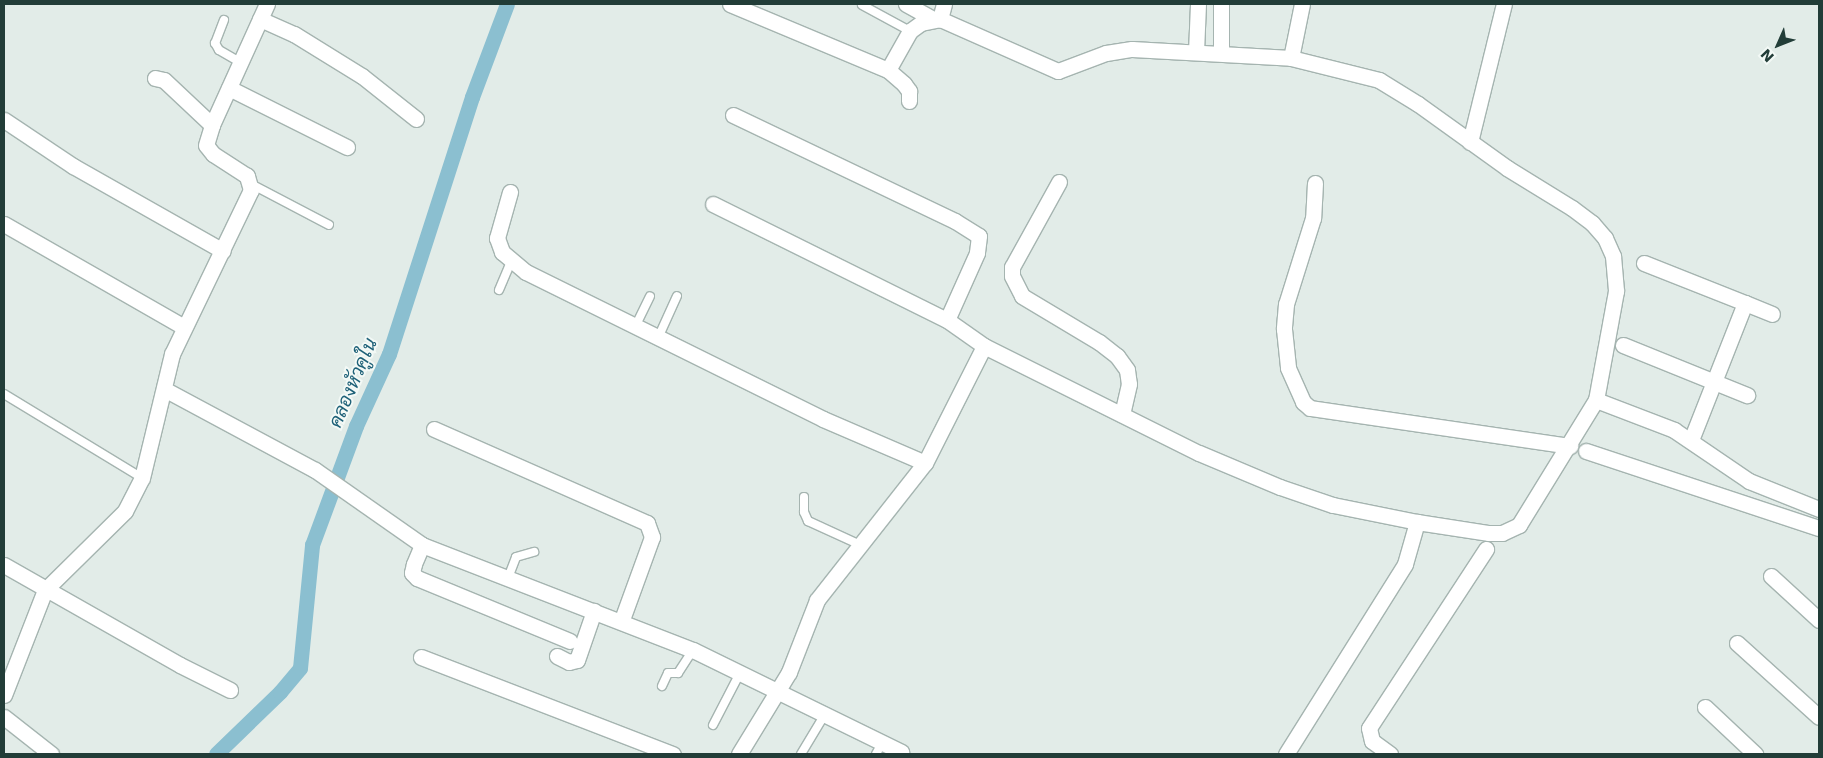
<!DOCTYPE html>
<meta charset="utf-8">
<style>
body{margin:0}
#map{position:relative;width:1823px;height:758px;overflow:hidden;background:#e2ece8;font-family:"DejaVu Sans",Sarabun,sans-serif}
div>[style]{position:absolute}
.canal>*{height:15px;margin:-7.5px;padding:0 7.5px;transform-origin:7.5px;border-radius:7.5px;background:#8bbfd0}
.roads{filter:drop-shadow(1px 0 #a5b4b0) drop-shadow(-1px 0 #a5b4b0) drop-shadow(0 1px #a5b4b0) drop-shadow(0 -1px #a5b4b0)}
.service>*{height:8px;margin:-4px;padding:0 4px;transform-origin:4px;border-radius:4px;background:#fff}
.minor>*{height:15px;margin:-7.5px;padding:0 7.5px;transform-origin:7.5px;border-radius:7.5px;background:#fff}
span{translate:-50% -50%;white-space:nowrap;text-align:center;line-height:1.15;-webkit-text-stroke:4px #f3f9f6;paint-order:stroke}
.water-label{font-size:19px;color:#1e6178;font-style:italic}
.frame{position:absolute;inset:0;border:5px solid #223d38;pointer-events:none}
.north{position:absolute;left:1753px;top:20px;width:50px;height:50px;-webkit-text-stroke:4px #f3f9f6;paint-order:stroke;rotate:226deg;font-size:14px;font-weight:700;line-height:20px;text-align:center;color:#223d38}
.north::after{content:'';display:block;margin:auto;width:18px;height:22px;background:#223d38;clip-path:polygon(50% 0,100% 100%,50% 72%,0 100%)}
</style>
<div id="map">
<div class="canal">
<i style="left:216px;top:754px;width:89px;rotate:-44.1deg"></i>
<i style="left:280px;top:692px;width:31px;rotate:-50deg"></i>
<i style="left:300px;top:668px;width:124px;rotate:-84.4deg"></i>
<i style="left:312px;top:545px;width:127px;rotate:-69.7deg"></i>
<i style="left:356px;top:426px;width:79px;rotate:-65.4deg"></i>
<i style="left:389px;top:354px;width:270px;rotate:-72.1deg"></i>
<i style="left:472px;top:97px;width:99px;rotate:-69.4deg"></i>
</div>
<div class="roads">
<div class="service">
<i style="left:862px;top:5px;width:55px;rotate:28.4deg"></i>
<i style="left:224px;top:20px;width:25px;rotate:111deg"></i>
<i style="left:215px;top:43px;width:8px;rotate:60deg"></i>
<i style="left:219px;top:50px;width:24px;rotate:30deg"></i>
<i style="left:251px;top:184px;width:88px;rotate:27.7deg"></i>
<i style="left:499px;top:290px;width:33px;rotate:-67deg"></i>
<i style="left:635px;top:327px;width:34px;rotate:-64deg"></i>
<i style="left:658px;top:338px;width:46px;rotate:-65.7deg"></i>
<i style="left:4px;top:394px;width:162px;rotate:31.3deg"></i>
<i style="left:804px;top:497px;width:15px;rotate:90deg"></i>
<i style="left:804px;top:512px;width:10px;rotate:66deg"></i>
<i style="left:808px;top:521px;width:55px;rotate:24.7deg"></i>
<i style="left:508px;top:578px;width:22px;rotate:-69deg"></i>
<i style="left:516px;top:557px;width:19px;rotate:-16deg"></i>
<i style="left:662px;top:686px;width:14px;rotate:-65deg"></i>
<i style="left:668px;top:673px;width:10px"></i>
<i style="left:678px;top:673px;width:27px;rotate:-57deg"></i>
<i style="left:713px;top:725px;width:59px;rotate:-62.6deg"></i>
<i style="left:801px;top:754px;width:47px;rotate:-59deg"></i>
<i style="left:876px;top:754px;width:13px;rotate:-61deg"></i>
</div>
<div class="minor">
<i style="left:730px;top:4px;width:171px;rotate:22.7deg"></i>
<i style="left:888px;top:70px;width:21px;rotate:41deg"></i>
<i style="left:904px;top:84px;width:9px;rotate:54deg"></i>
<i style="left:909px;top:91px;width:10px;rotate:90deg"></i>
<i style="left:906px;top:4px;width:31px;rotate:29deg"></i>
<i style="left:944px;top:4px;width:16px;rotate:105deg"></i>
<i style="left:940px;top:19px;width:129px;rotate:23.8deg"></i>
<i style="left:1058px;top:71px;width:51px;rotate:-20.6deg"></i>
<i style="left:1106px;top:53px;width:26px;rotate:-9deg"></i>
<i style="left:1132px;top:49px;width:159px;rotate:3.2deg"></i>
<i style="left:1291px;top:58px;width:91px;rotate:14deg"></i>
<i style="left:1379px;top:80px;width:46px;rotate:31.6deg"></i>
<i style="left:1418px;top:104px;width:110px;rotate:35.7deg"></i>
<i style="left:1507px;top:168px;width:76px;rotate:31.6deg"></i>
<i style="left:1572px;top:208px;width:25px;rotate:37deg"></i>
<i style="left:1592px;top:223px;width:20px;rotate:49deg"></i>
<i style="left:1605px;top:238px;width:20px;rotate:66deg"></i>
<i style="left:1613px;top:256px;width:35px;rotate:85deg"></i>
<i style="left:1616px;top:291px;width:111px;rotate:100.4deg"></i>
<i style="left:260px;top:19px;width:37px;rotate:24deg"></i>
<i style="left:294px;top:34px;width:80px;rotate:31.7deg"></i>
<i style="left:362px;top:76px;width:69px;rotate:38.5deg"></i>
<i style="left:1196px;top:52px;width:48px;rotate:-87.6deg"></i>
<i style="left:1221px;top:53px;width:49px;rotate:-90deg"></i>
<i style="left:1291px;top:58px;width:55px;rotate:-78.5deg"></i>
<i style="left:888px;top:70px;width:45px;rotate:-60.6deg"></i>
<i style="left:910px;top:31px;width:14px;rotate:-36deg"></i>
<i style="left:921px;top:23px;width:19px;rotate:-12deg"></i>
<i style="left:155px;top:78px;width:9px;rotate:13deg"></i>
<i style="left:164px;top:80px;width:66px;rotate:43.2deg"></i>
<i style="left:229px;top:88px;width:132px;rotate:26.6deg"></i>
<i style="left:733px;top:115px;width:246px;rotate:25.5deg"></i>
<i style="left:955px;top:221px;width:28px;rotate:32deg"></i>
<i style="left:979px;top:236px;width:17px;rotate:97deg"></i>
<i style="left:977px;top:253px;width:73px;rotate:114.1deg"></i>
<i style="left:4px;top:120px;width:83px;rotate:33.7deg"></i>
<i style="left:73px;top:166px;width:172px;rotate:29.5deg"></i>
<i style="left:1470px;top:142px;width:142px;rotate:-76.2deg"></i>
<i style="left:1059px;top:182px;width:97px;rotate:118.9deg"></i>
<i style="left:1012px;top:267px;width:9px;rotate:90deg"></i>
<i style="left:1012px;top:276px;width:22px;rotate:63deg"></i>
<i style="left:1022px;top:296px;width:90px;rotate:30.9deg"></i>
<i style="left:1099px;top:342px;width:23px;rotate:38deg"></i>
<i style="left:1117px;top:356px;width:17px;rotate:54deg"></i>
<i style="left:1127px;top:370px;width:14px;rotate:82deg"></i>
<i style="left:1129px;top:384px;width:31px;rotate:103deg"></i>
<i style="left:1315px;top:183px;width:35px;rotate:93deg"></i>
<i style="left:1313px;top:218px;width:90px;rotate:107.4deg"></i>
<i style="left:1286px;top:304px;width:25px;rotate:95deg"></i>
<i style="left:1284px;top:329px;width:39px;rotate:84deg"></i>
<i style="left:1288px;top:368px;width:37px;rotate:66deg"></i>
<i style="left:1303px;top:402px;width:9px;rotate:41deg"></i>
<i style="left:1310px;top:408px;width:263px;rotate:8.3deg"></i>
<i style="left:510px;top:192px;width:48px;rotate:105.8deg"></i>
<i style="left:497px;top:238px;width:15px;rotate:70deg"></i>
<i style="left:502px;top:252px;width:31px;rotate:40deg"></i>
<i style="left:526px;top:272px;width:331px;rotate:26.3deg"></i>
<i style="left:823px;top:419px;width:111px;rotate:23.3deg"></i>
<i style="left:713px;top:204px;width:261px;rotate:26.4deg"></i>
<i style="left:947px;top:320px;width:45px;rotate:35.1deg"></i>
<i style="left:4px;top:224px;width:207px;rotate:29.8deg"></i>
<i style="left:1644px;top:263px;width:109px;rotate:21.6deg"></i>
<i style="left:1745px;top:303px;width:147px;rotate:111.5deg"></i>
<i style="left:1745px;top:303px;width:29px;rotate:22deg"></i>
<i style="left:1623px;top:345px;width:134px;rotate:22deg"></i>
<i style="left:164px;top:389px;width:171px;rotate:28.2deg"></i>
<i style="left:315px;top:470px;width:131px;rotate:35deg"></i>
<i style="left:422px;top:545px;width:291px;rotate:21.2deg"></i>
<i style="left:693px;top:650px;width:232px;rotate:26.1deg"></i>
<i style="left:434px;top:429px;width:233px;rotate:23.8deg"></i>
<i style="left:647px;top:523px;width:15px;rotate:70deg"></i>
<i style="left:652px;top:537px;width:90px;rotate:110deg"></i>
<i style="left:1586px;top:451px;width:245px;rotate:18.3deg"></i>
<i style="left:422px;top:545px;width:21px;rotate:113deg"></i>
<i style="left:414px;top:564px;width:9px;rotate:103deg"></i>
<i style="left:412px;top:573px;width:7px;rotate:45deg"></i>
<i style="left:417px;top:578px;width:165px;rotate:22.4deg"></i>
<i style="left:4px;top:565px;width:202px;rotate:29.6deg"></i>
<i style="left:180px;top:665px;width:56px;rotate:26.6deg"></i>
<i style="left:1771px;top:576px;width:65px;rotate:42.5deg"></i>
<i style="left:1737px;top:643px;width:110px;rotate:42.1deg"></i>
<i style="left:557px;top:656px;width:13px;rotate:27deg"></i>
<i style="left:569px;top:662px;width:8px;rotate:-14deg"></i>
<i style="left:577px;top:660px;width:52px;rotate:-70.9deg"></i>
<i style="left:421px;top:657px;width:270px;rotate:21.1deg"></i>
<i style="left:4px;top:695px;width:113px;rotate:-68.7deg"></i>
<i style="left:45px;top:590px;width:112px;rotate:-44.6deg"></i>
<i style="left:125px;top:511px;width:37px;rotate:-63deg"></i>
<i style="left:142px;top:478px;width:128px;rotate:-76.4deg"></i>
<i style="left:172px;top:354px;width:182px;rotate:-64.3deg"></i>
<i style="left:251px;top:190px;width:15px;rotate:-106deg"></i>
<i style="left:247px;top:176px;width:40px;rotate:-147.1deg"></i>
<i style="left:213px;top:154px;width:11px;rotate:-128deg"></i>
<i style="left:206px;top:145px;width:21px;rotate:-73deg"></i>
<i style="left:212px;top:125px;width:133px;rotate:-65.6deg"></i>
<i style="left:1705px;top:707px;width:69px;rotate:43.2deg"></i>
<i style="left:4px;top:717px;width:60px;rotate:38.2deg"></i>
<i style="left:739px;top:754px;width:96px;rotate:-58.6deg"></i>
<i style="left:789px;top:672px;width:77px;rotate:-68.7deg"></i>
<i style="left:817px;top:600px;width:174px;rotate:-51.8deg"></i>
<i style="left:925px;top:463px;width:131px;rotate:-63.2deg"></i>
<i style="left:984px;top:346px;width:240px;rotate:26.5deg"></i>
<i style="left:1199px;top:453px;width:88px;rotate:22.8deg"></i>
<i style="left:1280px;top:487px;width:56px;rotate:18.8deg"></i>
<i style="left:1333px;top:505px;width:86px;rotate:11.4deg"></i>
<i style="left:1417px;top:522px;width:73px;rotate:8.7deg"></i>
<i style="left:1489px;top:533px;width:13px"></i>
<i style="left:1502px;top:533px;width:19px;rotate:-25deg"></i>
<i style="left:1519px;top:525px;width:147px;rotate:-58.4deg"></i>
<i style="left:1596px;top:400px;width:84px;rotate:21deg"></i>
<i style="left:1674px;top:430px;width:91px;rotate:34.2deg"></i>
<i style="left:1749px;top:481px;width:75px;rotate:21.8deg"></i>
<i style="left:1286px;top:754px;width:224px;rotate:-57.9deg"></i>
<i style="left:1405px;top:564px;width:44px;rotate:-74.1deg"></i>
<i style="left:1390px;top:754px;width:22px;rotate:-144deg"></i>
<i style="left:1372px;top:741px;width:13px;rotate:-103deg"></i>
<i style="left:1369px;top:728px;width:214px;rotate:-56.8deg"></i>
</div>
</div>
<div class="water-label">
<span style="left:353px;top:383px;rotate:-67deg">คลองหัวคูใน</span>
</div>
<div class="frame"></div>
<div class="north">N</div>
</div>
